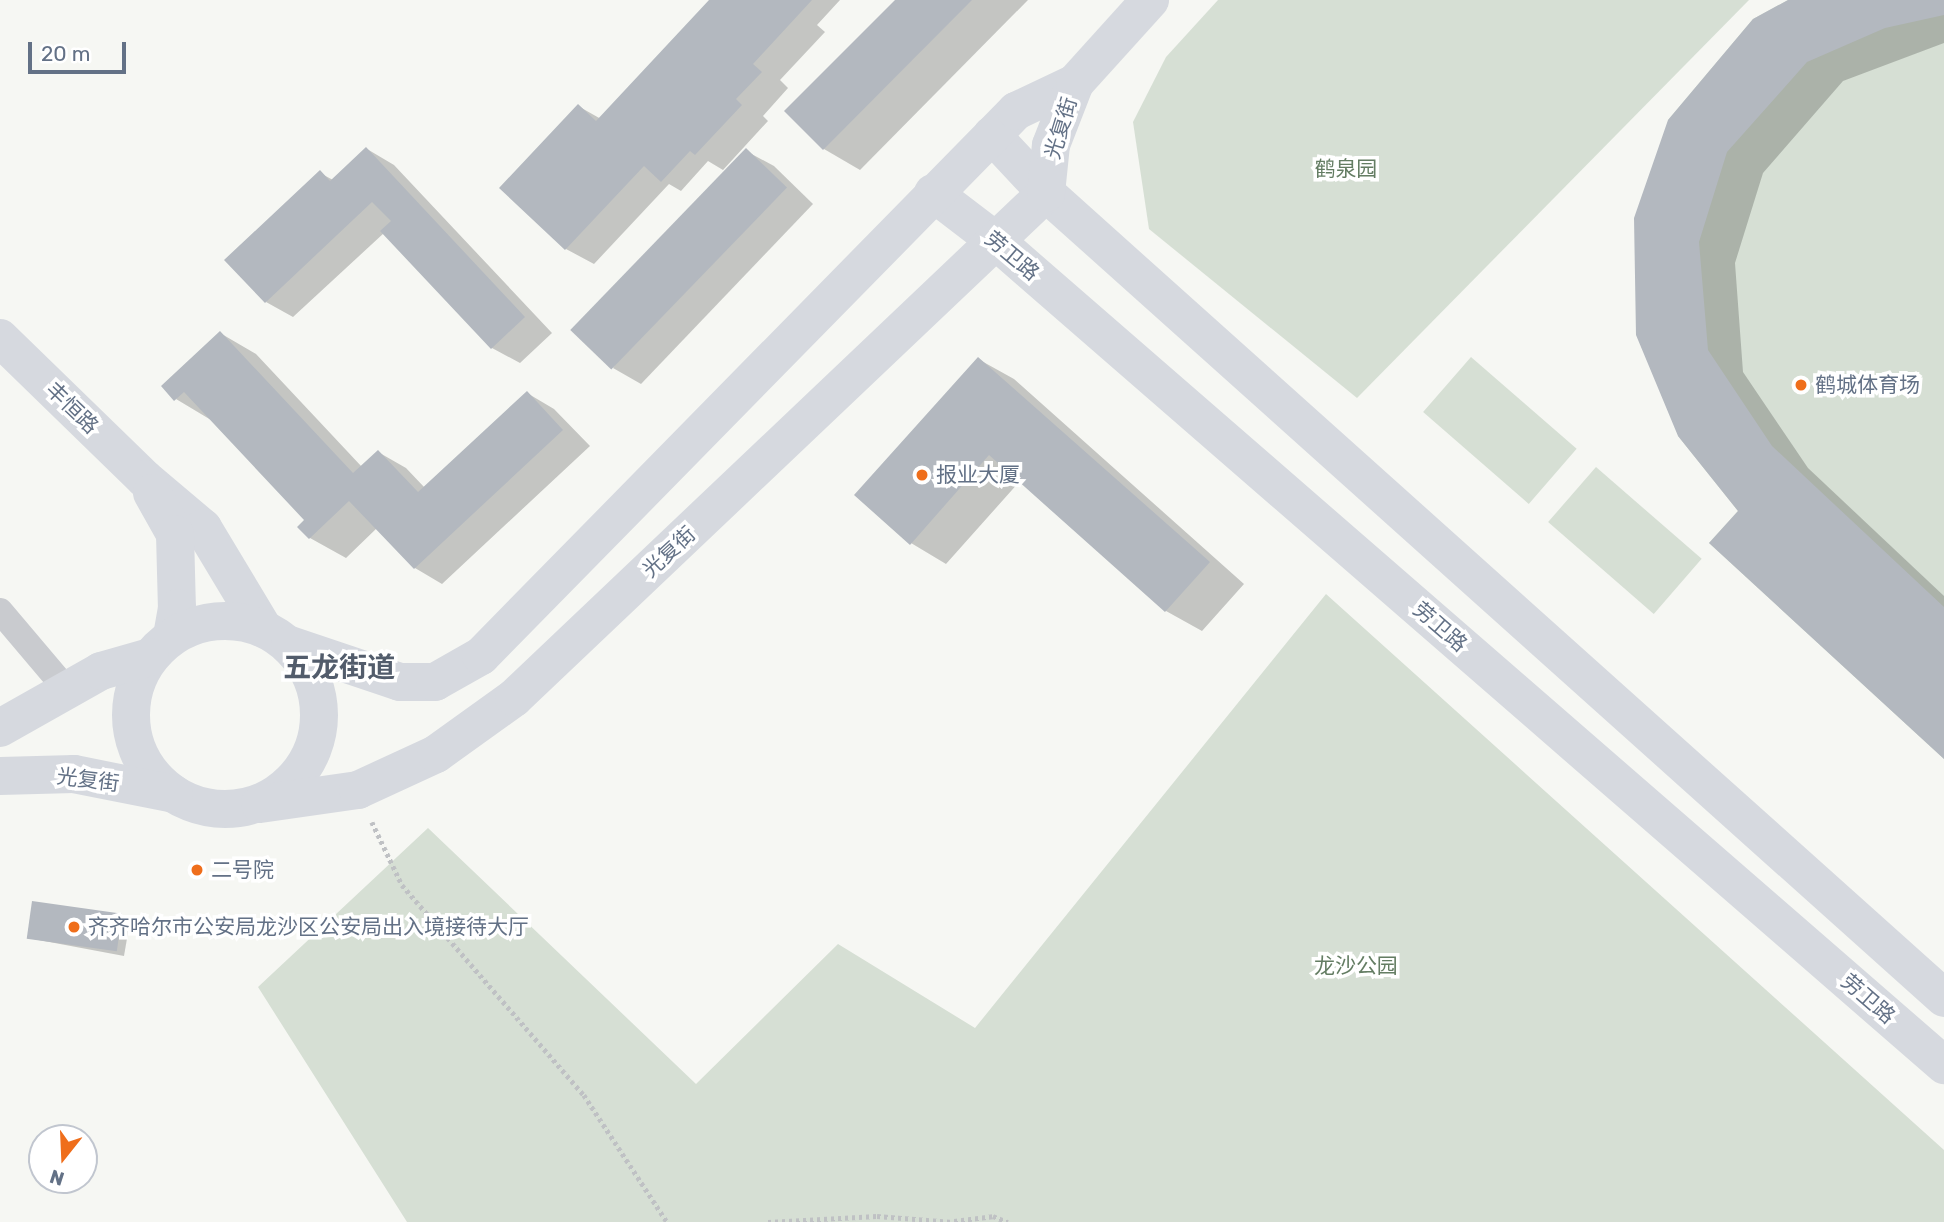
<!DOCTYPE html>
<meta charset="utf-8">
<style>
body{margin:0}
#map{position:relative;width:1944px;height:1222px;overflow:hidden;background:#f6f7f3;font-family:Rubik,"Noto Sans SC",sans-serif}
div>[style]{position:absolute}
.green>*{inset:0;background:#d6dfd4;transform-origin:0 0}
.shadow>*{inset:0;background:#0003}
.building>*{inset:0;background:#b3b8bf;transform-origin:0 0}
.path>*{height:4.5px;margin-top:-2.25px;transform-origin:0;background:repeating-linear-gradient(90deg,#bfc1c4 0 3.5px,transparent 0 7px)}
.street>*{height:26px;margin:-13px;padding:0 13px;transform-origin:13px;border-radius:13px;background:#c9cbcf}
.secondary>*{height:38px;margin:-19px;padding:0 19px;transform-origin:19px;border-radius:19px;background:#d6d9df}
.secondary>.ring{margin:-19px;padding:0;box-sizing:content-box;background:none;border:38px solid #d6d9df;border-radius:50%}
.dots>*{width:19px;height:19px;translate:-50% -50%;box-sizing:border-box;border:4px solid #fff;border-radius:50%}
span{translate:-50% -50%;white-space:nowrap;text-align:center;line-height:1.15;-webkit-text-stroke:7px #fff;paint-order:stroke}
.street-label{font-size:21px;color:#637186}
.park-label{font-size:21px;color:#647d63}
.poi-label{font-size:21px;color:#637186}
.left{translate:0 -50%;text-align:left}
.district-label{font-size:28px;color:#525c6b;font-weight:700}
.north{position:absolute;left:28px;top:1124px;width:70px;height:70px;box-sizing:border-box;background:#fff;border:2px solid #c1c6cf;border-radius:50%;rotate:198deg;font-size:19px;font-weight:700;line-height:28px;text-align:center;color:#637186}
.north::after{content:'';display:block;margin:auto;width:24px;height:32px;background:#ef6e1b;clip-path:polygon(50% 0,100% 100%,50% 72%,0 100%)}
.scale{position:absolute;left:28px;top:42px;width:98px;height:32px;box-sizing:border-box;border:4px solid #637186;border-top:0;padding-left:9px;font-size:21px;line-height:24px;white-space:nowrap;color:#637186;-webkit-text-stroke:5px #fff;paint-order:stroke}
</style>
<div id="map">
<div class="green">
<i style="clip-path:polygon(1218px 0,1749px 0,1357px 398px,1149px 229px,1133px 122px,1166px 57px)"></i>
<i style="clip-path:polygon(1788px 0,1944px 0,1944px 759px,1709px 543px,1738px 511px,1678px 436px,1668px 120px,1753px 19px)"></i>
<i style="left:1471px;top:357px;width:140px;height:73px;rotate:41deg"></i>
<i style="left:1596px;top:467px;width:140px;height:73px;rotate:41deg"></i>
<i style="clip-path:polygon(1326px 594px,1944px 1150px,1944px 1222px,407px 1222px,258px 987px,428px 828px,696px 1084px,838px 944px,975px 1028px)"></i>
</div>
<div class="shadow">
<i style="clip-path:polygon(711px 0,840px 0,817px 25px,825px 32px,780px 80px,788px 88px,763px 116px,768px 121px,723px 170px,708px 161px,681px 191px,669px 184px,594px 264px,566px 249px,578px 106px,601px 119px)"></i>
<i style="clip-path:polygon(897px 0,1028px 0,860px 170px,824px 149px,786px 111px)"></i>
<i style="clip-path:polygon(1791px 0,1944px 0,1944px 43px,1843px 81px,1763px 173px,1735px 263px,1743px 372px,1808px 468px,1944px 596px,1944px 757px,1740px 511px,1638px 334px)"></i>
<i style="clip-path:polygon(367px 149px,394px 165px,552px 333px,520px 363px,492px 348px,384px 233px,293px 317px,266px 302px,320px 173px,333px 180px)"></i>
<i style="clip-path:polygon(746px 151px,774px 166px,813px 204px,641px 384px,613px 368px)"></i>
<i style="clip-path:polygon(220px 333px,256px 354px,362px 467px,378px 452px,406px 468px,425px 488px,527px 393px,554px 409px,590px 446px,442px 584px,415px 568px,377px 528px,346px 558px,310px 538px,306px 520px,211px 420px,176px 399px)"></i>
<i style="clip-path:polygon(978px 359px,1014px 379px,1244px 584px,1202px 631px,1166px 611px,1020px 481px,946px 564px,911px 543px)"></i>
<i style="clip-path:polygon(121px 916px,130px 921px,124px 956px,28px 938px)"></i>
</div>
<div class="building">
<i style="clip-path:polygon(709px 0,812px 0,753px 64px,762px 72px,736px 99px,742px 105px,695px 155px,690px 151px,661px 182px,644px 166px,565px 250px,499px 188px,578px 104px,596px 121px)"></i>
<i style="clip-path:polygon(895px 0,972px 0,823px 150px,784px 111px)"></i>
<i style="clip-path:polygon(1788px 0,1944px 0,1944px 15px,1885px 28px,1807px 62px,1727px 152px,1699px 242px,1708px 350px,1772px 446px,1944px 607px,1944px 759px,1709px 543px,1738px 511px,1678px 436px,1636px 335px,1634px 218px,1668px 120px,1753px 19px)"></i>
<i style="clip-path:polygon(366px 147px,525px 317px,491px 349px,380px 231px,391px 221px,372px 202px,265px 303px,224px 260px,320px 170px,330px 181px)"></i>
<i style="left:746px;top:148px;width:57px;height:253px;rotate:44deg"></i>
<i style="clip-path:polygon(220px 331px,353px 473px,378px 450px,418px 492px,527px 391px,563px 430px,414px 569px,349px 501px,309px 539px,297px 527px,304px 520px,184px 392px,174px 401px,161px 386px)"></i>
<i style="clip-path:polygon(978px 357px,1210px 562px,1165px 612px,989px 455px,910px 545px,854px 495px)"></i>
<i style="left:32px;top:901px;width:91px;height:38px;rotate:8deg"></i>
</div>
<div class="path">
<i style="left:372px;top:822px;width:70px;rotate:64.5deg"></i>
<i style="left:402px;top:885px;width:278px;rotate:49.1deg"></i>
<i style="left:584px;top:1095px;width:152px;rotate:56.8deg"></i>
<i style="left:954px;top:1221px;width:39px;rotate:-7deg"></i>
<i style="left:993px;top:1216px;width:16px;rotate:22deg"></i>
<i style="left:768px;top:1222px;width:109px;rotate:-3.2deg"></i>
<i style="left:877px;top:1216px;width:76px;rotate:4.5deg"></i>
</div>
<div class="street">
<i style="left:0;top:611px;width:104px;rotate:49.7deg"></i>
</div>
<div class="secondary">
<i style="left:992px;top:135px;width:79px;rotate:47deg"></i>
<i style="left:1046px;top:193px;width:1206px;rotate:41.87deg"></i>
<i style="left:933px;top:193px;width:81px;rotate:37.4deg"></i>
<i style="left:997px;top:242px;width:1255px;rotate:40.99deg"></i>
<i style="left:0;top:338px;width:202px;rotate:44.2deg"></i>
<i style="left:145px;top:479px;width:76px;rotate:40.2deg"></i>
<i style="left:203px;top:528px;width:117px;rotate:59deg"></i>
<i style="left:152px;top:493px;width:47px;rotate:60.7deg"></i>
<i style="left:175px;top:534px;width:74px;rotate:88.5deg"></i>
<i style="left:177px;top:608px;width:28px;rotate:100deg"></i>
<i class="ring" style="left:131px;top:621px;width:150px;height:150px"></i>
<i style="left:290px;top:645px;width:116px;rotate:18.6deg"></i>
<i style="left:400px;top:682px;width:35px"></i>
<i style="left:435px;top:682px;width:53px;rotate:-29.5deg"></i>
<i style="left:481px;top:656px;width:764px;rotate:-45.53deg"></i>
<i style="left:1016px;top:111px;width:65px;rotate:-25.4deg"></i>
<i style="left:0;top:728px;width:116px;rotate:-29.4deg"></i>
<i style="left:101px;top:671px;width:51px;rotate:-15.9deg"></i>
<i style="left:0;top:776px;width:74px;rotate:-1.5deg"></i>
<i style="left:74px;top:774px;width:102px;rotate:11.3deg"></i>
<i style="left:260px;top:804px;width:99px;rotate:-8.1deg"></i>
<i style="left:358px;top:790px;width:86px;rotate:-24.8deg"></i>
<i style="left:436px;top:754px;width:96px;rotate:-35.7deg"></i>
<i style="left:514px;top:698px;width:734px;rotate:-43.51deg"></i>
<i style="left:1046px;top:193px;width:48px;rotate:-84.1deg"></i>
<i style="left:1051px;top:145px;width:66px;rotate:-68.8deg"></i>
<i style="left:1075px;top:83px;width:112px;rotate:-47.9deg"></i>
</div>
<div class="dots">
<i style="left:1801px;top:385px;background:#ef6e1b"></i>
<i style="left:922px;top:475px;background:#ef6e1b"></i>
<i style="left:197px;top:870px;background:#ef6e1b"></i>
<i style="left:74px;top:927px;background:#ef6e1b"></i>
</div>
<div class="street-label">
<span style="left:1061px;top:128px;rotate:-73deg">光复街</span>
<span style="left:1012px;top:256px;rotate:40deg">劳卫路</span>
<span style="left:72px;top:408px;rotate:44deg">丰恒路</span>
<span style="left:669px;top:552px;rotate:-43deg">光复街</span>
<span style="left:1440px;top:627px;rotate:41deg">劳卫路</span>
<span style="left:88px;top:780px;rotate:7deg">光复街</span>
<span style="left:1868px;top:999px;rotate:41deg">劳卫路</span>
</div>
<div class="park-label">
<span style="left:1346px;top:169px">鹤泉园</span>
<span style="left:1356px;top:966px">龙沙公园</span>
</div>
<div class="poi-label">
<span class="left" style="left:1815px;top:385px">鹤城体育场</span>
<span class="left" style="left:936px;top:475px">报业大厦</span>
<span class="left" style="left:211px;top:870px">二号院</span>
<span class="left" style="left:88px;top:927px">齐齐哈尔市公安局龙沙区公安局出入境接待大厅</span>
</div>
<div class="district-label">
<span style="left:339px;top:668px">五龙街道</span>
</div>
<div class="north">N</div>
<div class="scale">20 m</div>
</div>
